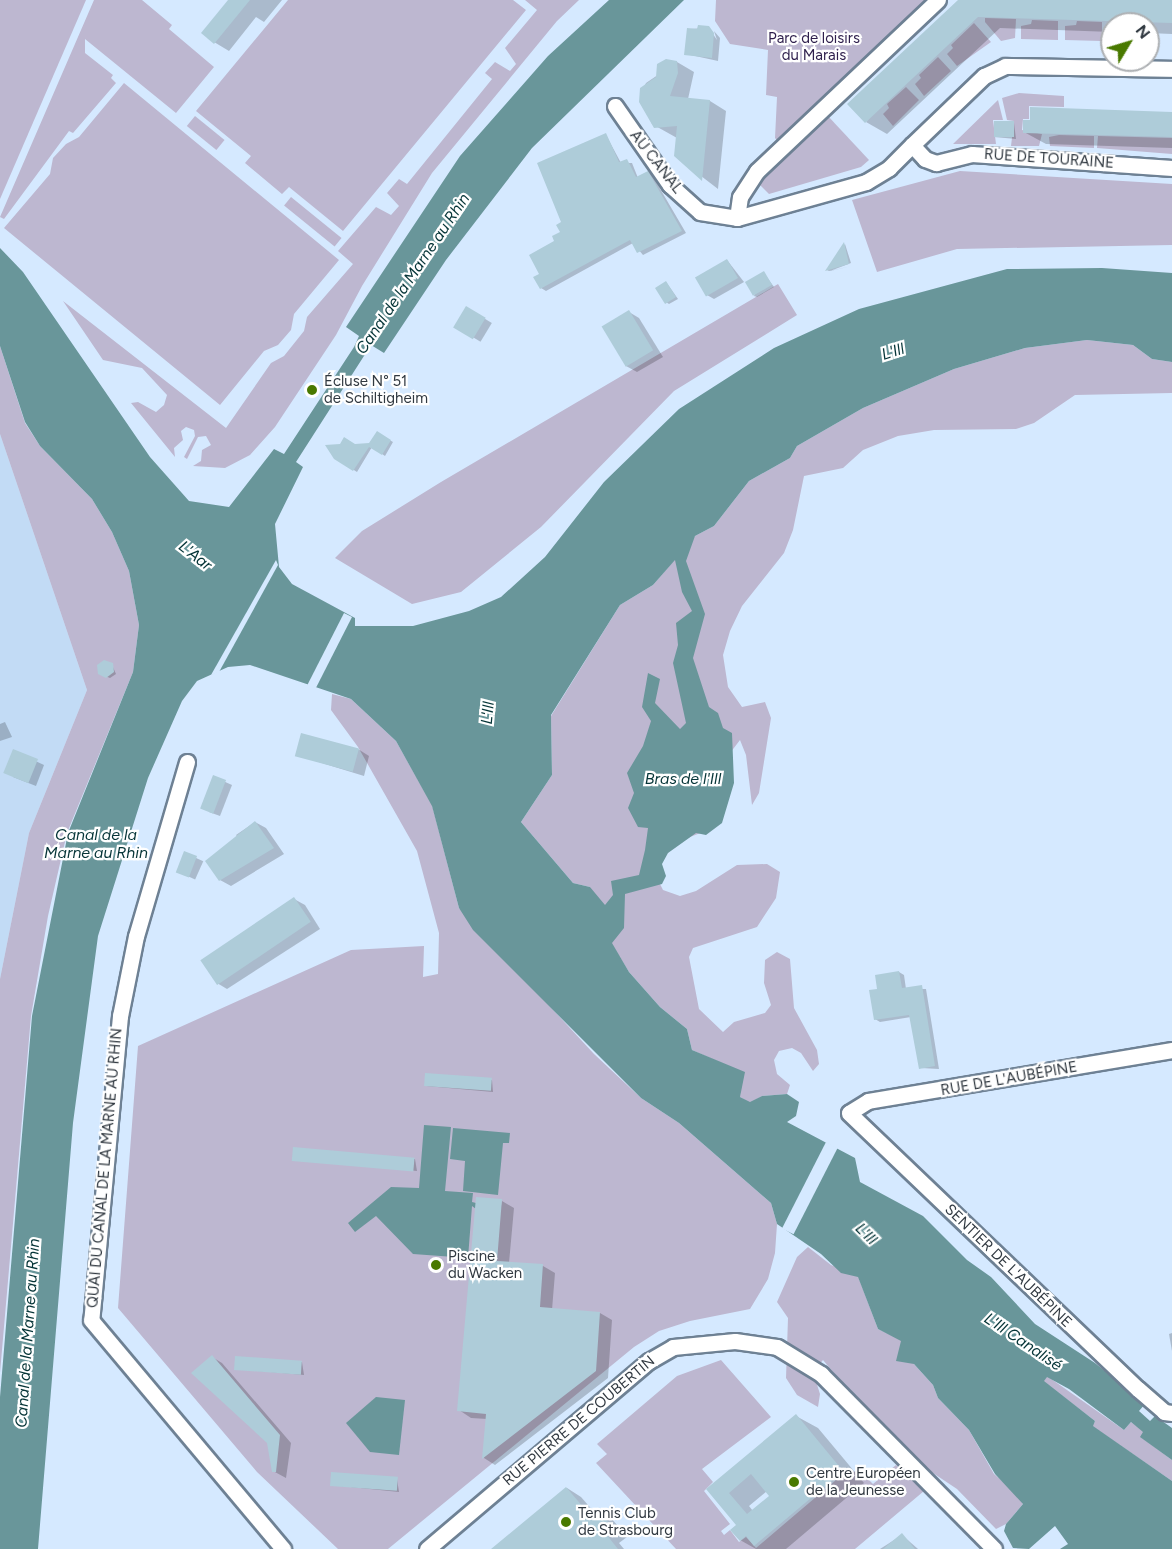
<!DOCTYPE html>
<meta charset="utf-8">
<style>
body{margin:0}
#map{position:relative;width:1172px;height:1549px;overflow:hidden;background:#d5e9ff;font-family:Figtree,sans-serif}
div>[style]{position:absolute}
.built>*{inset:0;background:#c2dbf5}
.green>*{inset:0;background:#bdb7d0;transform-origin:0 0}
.water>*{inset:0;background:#69969a}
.pier>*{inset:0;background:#d5e9ff;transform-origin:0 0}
.shadow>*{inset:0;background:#0003;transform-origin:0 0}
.building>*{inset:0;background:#aeccd9;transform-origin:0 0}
.roads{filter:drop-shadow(2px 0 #6e8194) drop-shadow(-2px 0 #6e8194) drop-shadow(0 2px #6e8194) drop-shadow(0 -2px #6e8194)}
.street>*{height:15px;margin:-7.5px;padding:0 7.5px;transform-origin:7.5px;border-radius:7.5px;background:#fff}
.dots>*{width:16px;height:16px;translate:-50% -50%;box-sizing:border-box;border:3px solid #fff;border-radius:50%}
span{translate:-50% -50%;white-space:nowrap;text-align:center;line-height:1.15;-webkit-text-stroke:4.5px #fff;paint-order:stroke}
.park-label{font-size:15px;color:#2e1f4c}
.street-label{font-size:15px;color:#313941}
.poi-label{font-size:15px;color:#313941}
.left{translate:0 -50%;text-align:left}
.water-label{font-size:16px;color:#053437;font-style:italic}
.north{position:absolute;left:1100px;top:12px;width:60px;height:60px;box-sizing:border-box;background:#fff;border:2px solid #adb0b3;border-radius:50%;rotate:52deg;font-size:16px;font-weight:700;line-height:24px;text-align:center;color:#313941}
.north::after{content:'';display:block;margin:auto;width:21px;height:27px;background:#497900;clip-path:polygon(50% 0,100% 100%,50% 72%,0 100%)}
</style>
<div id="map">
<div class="built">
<i style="clip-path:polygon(0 434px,87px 690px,29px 833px,0 979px)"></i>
</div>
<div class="green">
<i style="clip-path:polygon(0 0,86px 0,0 199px)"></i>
<i style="clip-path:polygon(94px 0,142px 0,172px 25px,169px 29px,214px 67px,176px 113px,85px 39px,85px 53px,113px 75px,111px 78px,116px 83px,73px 133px,69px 131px,4px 219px,0 217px)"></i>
<i style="clip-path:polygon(288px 0,513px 0,526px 10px,343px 231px,289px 187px,282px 194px,245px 163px,251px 156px,196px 111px)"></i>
<i style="clip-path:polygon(525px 0,579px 0,557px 21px,432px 173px,362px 286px,336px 335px,275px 427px,250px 455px,225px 468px,193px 466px,201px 461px,202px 450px,211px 445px,206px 436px,198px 437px,187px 459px,184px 457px,195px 436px,194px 430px,186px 427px,181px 431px,183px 440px,174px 448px,175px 457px,131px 403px,138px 402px,156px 412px,164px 405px,167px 395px,142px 368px,103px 360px,63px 301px,226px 428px,271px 363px,284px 356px,304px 331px,307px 317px,353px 264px,338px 251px,376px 207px,391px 215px,399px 206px,387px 193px,399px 179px,407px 184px,492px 79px,485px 73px,495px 62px,510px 71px,516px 64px,505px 48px,537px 10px)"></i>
<i style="clip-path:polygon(716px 0,930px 0,779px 143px,775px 138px,777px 97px,766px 95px,768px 50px,730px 44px,715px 21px)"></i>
<i style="clip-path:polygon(985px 18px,1016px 19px,1015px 38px,1001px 41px,985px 22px)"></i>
<i style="clip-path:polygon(1032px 20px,1058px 21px,1058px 40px,1021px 39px,1021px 26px,1031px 24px)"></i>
<i style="clip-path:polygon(1077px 21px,1102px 22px,1102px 41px,1065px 40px,1065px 26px,1076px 25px)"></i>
<i style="clip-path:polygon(974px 23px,991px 42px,957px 66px,947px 54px,953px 48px,951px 45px)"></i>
<i style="clip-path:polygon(938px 57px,951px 71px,924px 96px,915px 84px,921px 78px,919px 75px)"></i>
<i style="clip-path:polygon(124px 83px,339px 260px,294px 314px,291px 330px,278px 345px,264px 351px,220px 405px,4px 228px,50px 174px,53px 158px,66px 144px,79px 137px)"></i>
<i style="clip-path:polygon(906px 87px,919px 100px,893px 126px,883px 114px,889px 108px,887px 104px)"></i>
<i style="clip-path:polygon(1019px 93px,1064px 96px,1064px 107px,1029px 106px,1029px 119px,1023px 119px,1022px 130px,1042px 134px,1039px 146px,1011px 146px,1014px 121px,1007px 120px,1002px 98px)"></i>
<i style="clip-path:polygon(998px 100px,1003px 120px,993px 120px,996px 144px,953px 144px)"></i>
<i style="clip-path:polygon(827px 115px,869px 160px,861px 167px,769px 194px,759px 184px)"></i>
<i style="left:195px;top:116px;width:38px;height:13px;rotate:39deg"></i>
<i style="clip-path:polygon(1059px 135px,1094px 136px,1094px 148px,1050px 146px,1049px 137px)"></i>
<i style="clip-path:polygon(1098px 136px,1172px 138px,1172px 154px,1097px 148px)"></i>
<i style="clip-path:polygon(960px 171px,1172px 184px,1172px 245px,957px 249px,877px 272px,852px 200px)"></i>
<i style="left:291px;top:197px;width:65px;height:11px;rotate:39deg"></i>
<i style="clip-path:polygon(778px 284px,797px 315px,674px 391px,541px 527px,461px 592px,412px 604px,335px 558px,362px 531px,441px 482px)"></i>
<i style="clip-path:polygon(1087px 340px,1133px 345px,1152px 359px,1172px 362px,1172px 393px,1075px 395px,1034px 423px,1016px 429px,934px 430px,898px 436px,863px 450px,843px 468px,804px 476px,793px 530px,784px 553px,742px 606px,730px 631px,723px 655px,728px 687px,742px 707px,765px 702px,771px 718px,759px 793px,752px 805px,746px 755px,740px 740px,727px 757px,714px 828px,671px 844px,655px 874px,663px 890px,680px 896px,696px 891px,737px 865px,767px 864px,780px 872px,776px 898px,757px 927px,693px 948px,689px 957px,699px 1009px,723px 1032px,734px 1022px,765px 1013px,771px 1005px,764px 983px,765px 960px,777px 952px,790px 959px,794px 1008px,817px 1050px,819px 1064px,813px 1071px,801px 1053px,792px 1048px,779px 1051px,774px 1060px,777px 1074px,790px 1085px,787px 1094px,762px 1096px,750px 1103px,740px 1097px,741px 1082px,728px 1066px,692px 1050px,687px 1029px,660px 1007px,629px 972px,602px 928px,590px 887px,573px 883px,521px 822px,552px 775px,551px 716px,620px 605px,653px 585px,695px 536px,714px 526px,749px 481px,790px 458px,797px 446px,863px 408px,954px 369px,1025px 348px)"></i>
<i style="clip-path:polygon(0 346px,25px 423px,40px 446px,92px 499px,112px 532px,129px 571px,139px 625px,133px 672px,67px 833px,48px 916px,31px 1016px,0 1373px,0 979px,29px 833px,87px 690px,0 434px)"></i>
<i style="clip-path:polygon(332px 694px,351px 699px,396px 741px,432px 805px,459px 908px,594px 1054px,641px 1098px,679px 1123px,771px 1203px,777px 1224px,775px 1253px,768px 1279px,750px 1309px,690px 1321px,659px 1331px,634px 1347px,388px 1549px,338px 1549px,257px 1472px,118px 1308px,138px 1046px,351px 950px,424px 946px,423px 977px,438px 974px,439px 933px,417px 851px,358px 747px,331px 710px)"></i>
<i style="clip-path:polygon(808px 1247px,831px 1265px,858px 1276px,878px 1329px,901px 1340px,914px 1364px,933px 1385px,938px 1398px,969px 1430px,994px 1474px,1016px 1493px,1023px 1504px,1006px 1524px,996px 1529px,957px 1489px,930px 1471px,849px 1391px,823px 1360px,813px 1372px,820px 1394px,818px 1407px,797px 1395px,786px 1378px,788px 1318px,777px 1302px,797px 1257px)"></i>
<i style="clip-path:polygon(721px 1360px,771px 1417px,702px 1469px,713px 1482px,704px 1491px,730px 1524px,721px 1531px,724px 1535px,730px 1530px,739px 1542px,746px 1537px,756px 1548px,849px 1469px,852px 1473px,858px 1469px,873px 1484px,896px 1465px,924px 1491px,855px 1549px,676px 1549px,596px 1463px,607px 1454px,597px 1444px,677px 1376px)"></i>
<i style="clip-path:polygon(1047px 1376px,1124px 1430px,1131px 1422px,1144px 1432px,1141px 1437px,1172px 1460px,1172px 1481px,1092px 1426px,1095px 1421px,1043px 1381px)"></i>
</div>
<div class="water">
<i style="clip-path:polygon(evenodd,609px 0,684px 0,532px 148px,446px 260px,384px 353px,371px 345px,296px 462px,303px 467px,275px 524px,279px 567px,292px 584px,355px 618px,355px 626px,413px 626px,469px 611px,501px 597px,545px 557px,604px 482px,679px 409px,774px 348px,859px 309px,1007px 269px,1102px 268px,1172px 273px,1172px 362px,1152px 359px,1133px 345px,1087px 340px,1025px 348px,954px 369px,863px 408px,797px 446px,790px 458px,749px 481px,714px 526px,695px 536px,686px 561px,705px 614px,693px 658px,709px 707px,718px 713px,723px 728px,732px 733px,734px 783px,722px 823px,706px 835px,696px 833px,668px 853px,662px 864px,666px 876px,662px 884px,625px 894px,624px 928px,612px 943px,629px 972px,660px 1007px,687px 1029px,692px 1050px,745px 1072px,740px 1097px,750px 1102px,762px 1096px,787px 1094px,799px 1102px,796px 1116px,787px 1122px,855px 1158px,860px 1182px,923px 1216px,967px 1260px,991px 1277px,1035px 1324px,1095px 1363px,1145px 1404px,1139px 1411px,1150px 1421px,1155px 1416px,1172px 1428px,1172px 1460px,1140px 1437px,1143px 1432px,1131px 1422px,1124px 1430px,1069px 1389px,1047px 1377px,1044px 1381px,1095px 1421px,1093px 1426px,1172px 1481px,1172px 1549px,1060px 1549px,1068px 1544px,1055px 1526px,1029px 1549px,1013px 1548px,1004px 1531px,1006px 1524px,1023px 1504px,995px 1474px,969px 1430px,938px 1398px,933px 1385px,914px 1364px,896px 1361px,901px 1341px,878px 1329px,858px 1277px,841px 1273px,821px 1254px,777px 1224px,771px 1203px,679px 1123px,641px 1098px,473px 930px,459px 908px,432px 806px,396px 741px,351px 699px,250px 665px,228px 667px,197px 681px,182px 701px,148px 778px,98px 936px,73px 1123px,38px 1549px,0 1549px,0 1397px,32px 1016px,68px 833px,133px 672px,139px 625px,129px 571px,112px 532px,92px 499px,40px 446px,25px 422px,0 346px,0 248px,23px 272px,150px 457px,189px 501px,229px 507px,274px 449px,284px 454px,354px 347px,359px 336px,346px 327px,460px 156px,548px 56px,609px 0,675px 560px,682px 592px,692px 611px,676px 623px,678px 645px,673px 663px,686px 723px,680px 729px,655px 703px,660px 679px,648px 673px,642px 707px,651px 721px,643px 746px,627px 773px,634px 793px,628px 808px,638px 827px,648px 828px,645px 850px,639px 875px,611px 881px,613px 895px,605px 905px,590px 887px,573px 883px,521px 822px,552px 775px,551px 715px,620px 605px,653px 585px,675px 560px)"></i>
<i style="clip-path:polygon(424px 1125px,451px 1127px,445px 1191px,473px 1193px,472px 1202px,476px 1203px,476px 1209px,472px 1206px,468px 1258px,413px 1254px,376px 1216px,355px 1232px,348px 1223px,391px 1187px,419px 1188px)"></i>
<i style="clip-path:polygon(453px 1128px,510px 1133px,509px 1143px,503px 1143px,498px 1195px,463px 1191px,465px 1161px,450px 1159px)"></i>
<i style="clip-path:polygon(376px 1397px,405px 1400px,399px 1455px,370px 1452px,346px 1423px)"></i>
</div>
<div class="pier">
<i style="clip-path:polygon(276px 560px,278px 565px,219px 672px,211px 675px)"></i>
<i style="left:344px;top:613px;width:9px;height:81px;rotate:27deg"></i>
<i style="left:826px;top:1142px;width:13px;height:97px;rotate:27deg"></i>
</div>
<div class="shadow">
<i style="clip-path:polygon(230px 0,282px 0,264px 22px,256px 17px,229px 51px,214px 42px)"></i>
<i style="clip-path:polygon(960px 0,1172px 0,1172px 34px,1148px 33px,1148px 24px,1112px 24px,1112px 32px,1000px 28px,887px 134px,866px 122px)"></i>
<i style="clip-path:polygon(709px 28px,717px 40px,714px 31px,720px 38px,718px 61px,686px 54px,688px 29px)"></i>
<i style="clip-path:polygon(677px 62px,694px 72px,688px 99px,710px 101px,726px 111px,718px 189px,675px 156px,677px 138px,652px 124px,640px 95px,646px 83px)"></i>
<i style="clip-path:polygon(1172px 113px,1172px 148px,1046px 144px,1024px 132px)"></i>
<i style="clip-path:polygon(1014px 123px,1016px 139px,994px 137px)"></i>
<i style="clip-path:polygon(606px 135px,621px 163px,632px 163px,638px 178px,648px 172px,652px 175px,686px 233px,643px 255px,633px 243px,546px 291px,541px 288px,541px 275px)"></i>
<i style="clip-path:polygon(845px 244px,851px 263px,830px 271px,852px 266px,829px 271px,827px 270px)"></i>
<i style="clip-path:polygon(727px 260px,744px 282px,714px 299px,707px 295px)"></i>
<i style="clip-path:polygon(764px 273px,774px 287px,757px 297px,754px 296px)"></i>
<i style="clip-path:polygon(666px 282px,678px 299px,669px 304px,666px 302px)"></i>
<i style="left:467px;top:308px;width:29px;height:22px;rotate:31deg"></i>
<i style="clip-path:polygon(629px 312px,639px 318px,663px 357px,637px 372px,626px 366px)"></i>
<i style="clip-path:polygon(377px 433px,393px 442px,385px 456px,372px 447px,357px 472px,335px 458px,355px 445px,370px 445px)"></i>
<i style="clip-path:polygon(112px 665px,116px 674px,110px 678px,103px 675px)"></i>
<i style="clip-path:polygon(5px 722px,12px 737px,0 741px,0 724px)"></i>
<i style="clip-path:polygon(358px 749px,369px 756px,364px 776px,296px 755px)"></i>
<i style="clip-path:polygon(14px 751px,44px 765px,36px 786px,13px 777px)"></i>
<i style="clip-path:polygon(214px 777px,232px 785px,220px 816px,209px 812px)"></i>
<i style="clip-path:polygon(255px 822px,266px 828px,284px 854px,231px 886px,220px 880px,239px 839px,236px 835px)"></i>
<i style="left:185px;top:853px;width:20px;height:20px;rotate:24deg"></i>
<i style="clip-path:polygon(294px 899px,305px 905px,320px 929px,227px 989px,217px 983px,252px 926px)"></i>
<i style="clip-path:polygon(899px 972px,904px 975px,906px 989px,926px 989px,939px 1069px,921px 1068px,911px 1017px,880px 1022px,875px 1019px,879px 990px)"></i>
<i style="clip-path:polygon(492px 1080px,493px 1092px,426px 1086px)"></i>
<i style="clip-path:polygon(415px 1159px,417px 1171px,293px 1160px)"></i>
<i style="clip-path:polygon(502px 1201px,514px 1208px,509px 1263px,543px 1266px,555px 1273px,552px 1310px,600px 1313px,612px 1320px,608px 1378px,495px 1465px,484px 1458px,487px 1419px,471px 1418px,459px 1410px)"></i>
<i style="clip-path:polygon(1172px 1333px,1172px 1351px,1169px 1334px)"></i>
<i style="clip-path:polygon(212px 1357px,222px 1363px,291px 1443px,286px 1478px,273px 1471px,269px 1442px)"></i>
<i style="clip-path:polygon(302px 1362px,304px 1375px,236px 1369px)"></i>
<i style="clip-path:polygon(evenodd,796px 1416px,818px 1428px,864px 1483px,786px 1549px,756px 1549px,740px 1540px,739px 1525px,709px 1490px,796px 1416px,767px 1491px,771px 1496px,753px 1511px,749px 1506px,767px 1491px)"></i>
<i style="clip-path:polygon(397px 1479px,399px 1492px,331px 1485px)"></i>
<i style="clip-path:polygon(567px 1488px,581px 1497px,595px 1513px,598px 1511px,612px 1519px,627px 1537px,619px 1543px,624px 1549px,494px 1549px)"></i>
<i style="clip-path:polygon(902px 1535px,918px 1549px,880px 1549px)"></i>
</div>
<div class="building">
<i style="clip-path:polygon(228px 0,250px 0,214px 44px,201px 33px)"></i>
<i style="clip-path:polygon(958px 0,1172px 0,1172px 23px,978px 17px,865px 123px,847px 104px)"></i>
<i style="clip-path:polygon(698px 25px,709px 26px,714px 33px,712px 58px,684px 55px,687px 28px,697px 29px)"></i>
<i style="clip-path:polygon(666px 59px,677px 61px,678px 73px,670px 96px,710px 100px,702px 181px,674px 156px,677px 126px,654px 128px,639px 102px,640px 88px,656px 77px,657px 64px)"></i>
<i style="clip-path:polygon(1030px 107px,1172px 112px,1172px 137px,1023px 133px,1023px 120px,1030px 120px)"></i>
<i style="left:994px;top:121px;width:20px;height:16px"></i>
<i style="clip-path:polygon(606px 133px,619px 162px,627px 159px,636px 177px,648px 171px,682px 231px,637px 253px,630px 240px,540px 289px,533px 277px,539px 274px,529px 255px,554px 241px,552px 236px,560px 232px,556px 225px,561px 222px,537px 163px)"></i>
<i style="clip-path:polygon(844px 242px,849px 264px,825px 271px)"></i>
<i style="left:727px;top:259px;width:22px;height:37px;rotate:60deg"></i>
<i style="left:764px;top:271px;width:16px;height:22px;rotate:60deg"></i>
<i style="left:666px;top:281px;width:19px;height:13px;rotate:58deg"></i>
<i style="left:466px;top:306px;width:23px;height:25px;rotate:31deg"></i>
<i style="left:629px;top:310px;width:47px;height:32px;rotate:59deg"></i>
<i style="clip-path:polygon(377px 431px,391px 440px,382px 455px,369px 447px,353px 471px,334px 459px,325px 445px,340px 444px,344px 437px,355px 444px,369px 443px)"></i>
<i style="clip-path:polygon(104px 660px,113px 663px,114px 672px,106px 678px,98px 674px,97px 665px)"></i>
<i style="left:301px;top:733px;width:60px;height:24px;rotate:15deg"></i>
<i style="left:13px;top:749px;width:27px;height:26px;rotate:22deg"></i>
<i style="left:213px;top:775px;width:14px;height:36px;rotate:21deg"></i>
<i style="clip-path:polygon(255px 821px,274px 848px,219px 881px,205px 861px)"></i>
<i style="left:184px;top:851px;width:14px;height:23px;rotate:21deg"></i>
<i style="left:294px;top:897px;width:30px;height:113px;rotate:56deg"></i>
<i style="clip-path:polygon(899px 971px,902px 988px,922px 985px,935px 1066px,919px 1069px,909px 1015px,874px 1020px,869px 990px,877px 989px,875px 975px)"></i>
<i style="left:425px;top:1073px;width:67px;height:13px;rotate:4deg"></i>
<i style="left:293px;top:1147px;width:122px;height:14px;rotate:5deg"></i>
<i style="clip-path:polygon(476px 1197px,502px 1199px,497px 1261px,543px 1264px,540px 1307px,600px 1312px,596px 1371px,482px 1459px,486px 1414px,457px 1411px)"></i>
<i style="clip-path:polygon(212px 1355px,280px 1435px,276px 1472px,272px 1472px,267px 1443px,191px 1373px)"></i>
<i style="left:235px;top:1356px;width:67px;height:14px;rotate:4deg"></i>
<i style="clip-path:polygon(evenodd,796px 1414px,843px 1471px,754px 1546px,746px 1536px,740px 1541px,730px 1530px,736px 1525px,706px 1489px,796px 1414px,751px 1474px,769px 1496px,747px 1514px,729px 1493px,751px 1474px)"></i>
<i style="left:331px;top:1472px;width:67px;height:14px;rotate:4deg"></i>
<i style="clip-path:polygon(566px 1487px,590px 1515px,597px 1509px,613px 1528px,606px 1534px,618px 1549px,491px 1549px)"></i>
<i style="clip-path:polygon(902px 1533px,915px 1549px,883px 1549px)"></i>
</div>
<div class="roads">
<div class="street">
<i style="left:615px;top:106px;width:96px;rotate:55.2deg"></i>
<i style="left:670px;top:185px;width:40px;rotate:42deg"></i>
<i style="left:700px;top:212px;width:37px;rotate:9deg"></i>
<i style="left:737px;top:218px;width:134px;rotate:-15.6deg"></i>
<i style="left:866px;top:182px;width:27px;rotate:-31deg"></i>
<i style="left:889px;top:168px;width:33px;rotate:-45deg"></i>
<i style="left:912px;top:145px;width:19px;rotate:47deg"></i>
<i style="left:925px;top:159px;width:12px;rotate:20deg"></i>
<i style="left:936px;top:163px;width:37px;rotate:-14deg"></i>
<i style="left:972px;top:154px;width:200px;rotate:4deg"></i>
<i style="left:912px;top:145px;width:100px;rotate:-43.8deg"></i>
<i style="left:984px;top:76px;width:23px;rotate:-25deg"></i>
<i style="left:1005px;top:66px;width:167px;rotate:1deg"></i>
<i style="left:737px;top:218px;width:21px;rotate:-82deg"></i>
<i style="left:740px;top:197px;width:31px;rotate:-57deg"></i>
<i style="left:757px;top:171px;width:249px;rotate:-43.4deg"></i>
<i style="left:187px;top:762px;width:181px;rotate:106.3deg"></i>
<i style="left:136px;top:936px;width:82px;rotate:101.3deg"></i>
<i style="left:120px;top:1016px;width:305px;rotate:95.4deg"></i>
<i style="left:91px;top:1320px;width:299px;rotate:50deg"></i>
<i style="left:1172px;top:1050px;width:308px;rotate:170.5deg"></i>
<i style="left:868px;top:1101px;width:22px;rotate:148deg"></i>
<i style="left:849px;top:1113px;width:400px;rotate:43.7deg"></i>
<i style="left:1138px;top:1389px;width:35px;rotate:41deg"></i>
<i style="left:1164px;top:1412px;width:8px;rotate:7deg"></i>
<i style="left:427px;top:1549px;width:291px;rotate:-40.3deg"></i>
<i style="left:649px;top:1361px;width:28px;rotate:-30deg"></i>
<i style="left:673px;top:1347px;width:62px;rotate:-5.5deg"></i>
<i style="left:735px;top:1341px;width:42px;rotate:8.1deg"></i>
<i style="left:777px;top:1347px;width:52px;rotate:31.5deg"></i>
<i style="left:821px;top:1374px;width:246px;rotate:45.3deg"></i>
</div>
</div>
<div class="dots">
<i style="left:312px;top:390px;background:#497900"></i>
<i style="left:436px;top:1265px;background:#497900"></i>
<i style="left:794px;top:1482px;background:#497900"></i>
<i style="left:566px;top:1522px;background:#497900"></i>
</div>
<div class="park-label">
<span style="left:814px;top:47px">Parc de loisirs<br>du Marais</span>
</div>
<div class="street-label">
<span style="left:1049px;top:159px;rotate:4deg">RUE DE TOURAINE</span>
<span style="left:656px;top:162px;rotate:52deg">AU CANAL</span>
<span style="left:1009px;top:1079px;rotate:-10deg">RUE DE L'AUBÉPINE</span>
<span style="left:105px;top:1168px;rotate:-85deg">QUAI DU CANAL DE LA MARNE AU RHIN</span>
<span style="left:1008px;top:1266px;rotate:44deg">SENTIER DE L'AUBÉPINE</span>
<span style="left:579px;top:1421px;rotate:-40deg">RUE PIERRE DE COUBERTIN</span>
</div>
<div class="poi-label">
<span class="left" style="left:324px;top:390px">Écluse N° 51<br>de Schiltigheim</span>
<span class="left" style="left:448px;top:1265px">Piscine<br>du Wacken</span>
<span class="left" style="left:806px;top:1482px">Centre Européen<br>de la Jeunesse</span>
<span class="left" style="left:578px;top:1522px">Tennis Club<br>de Strasbourg</span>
</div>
<div class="water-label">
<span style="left:413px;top:274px;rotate:-56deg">Canal de la Marne au Rhin</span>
<span style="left:893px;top:352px;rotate:-17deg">L'Ill</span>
<span style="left:195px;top:556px;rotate:38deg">L'Aar</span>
<span style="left:488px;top:713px;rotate:-85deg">L'Ill</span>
<span style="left:683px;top:779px">Bras de l'Ill</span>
<span style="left:96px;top:844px">Canal de la<br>Marne au Rhin</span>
<span style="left:866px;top:1234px;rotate:45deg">L'Ill</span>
<span style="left:28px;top:1333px;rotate:-86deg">Canal de la Marne au Rhin</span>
<span style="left:1023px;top:1342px;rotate:34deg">L'Ill Canalisé</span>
</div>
<div class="north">N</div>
</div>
